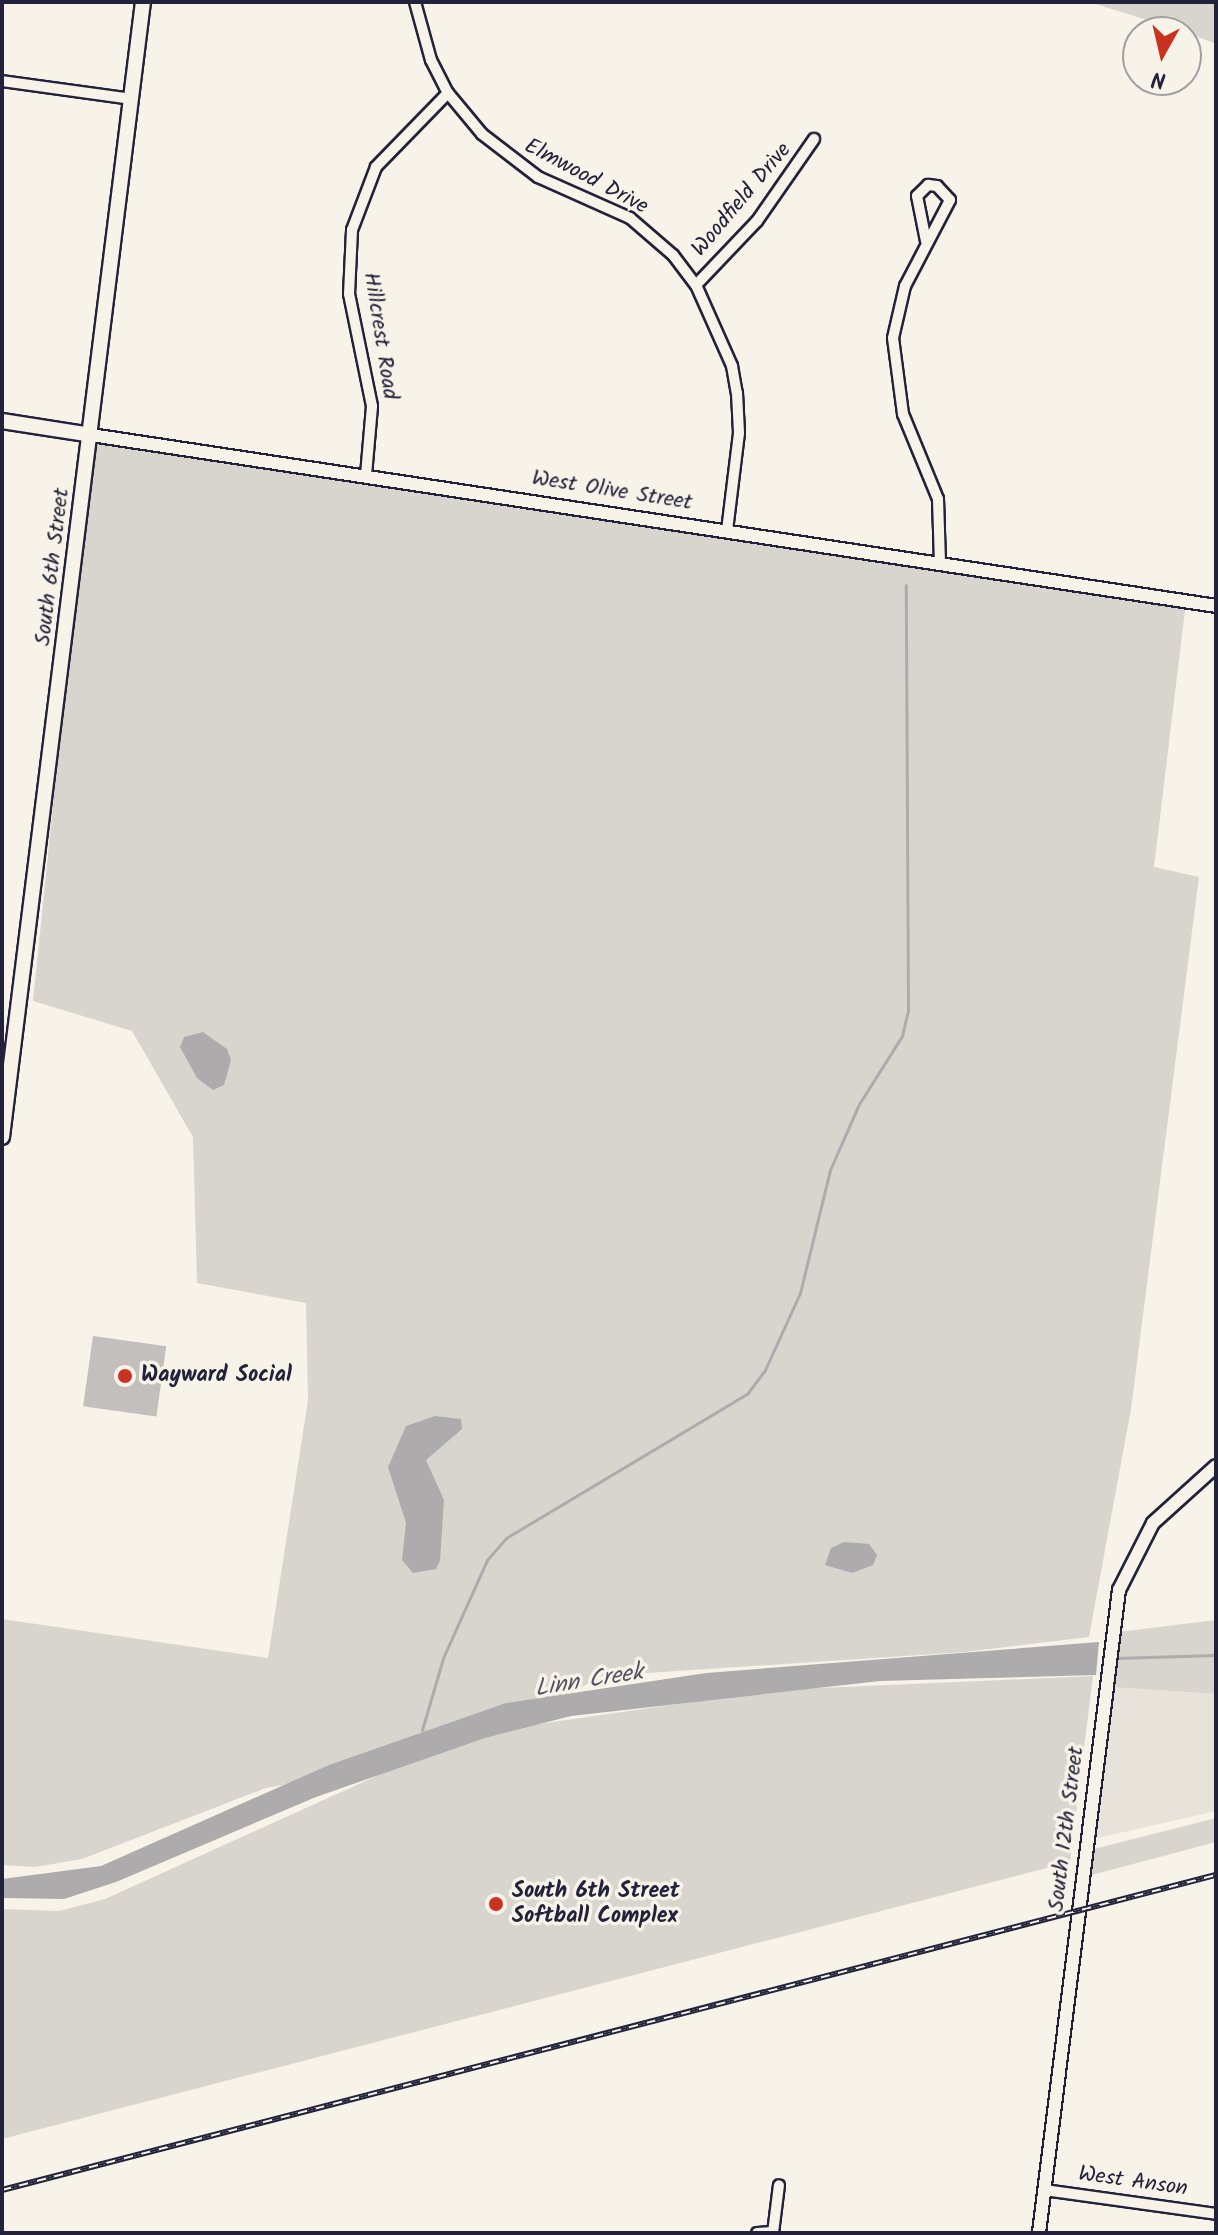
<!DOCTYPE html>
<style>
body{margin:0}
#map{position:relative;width:1218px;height:2235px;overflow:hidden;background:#f7f3e8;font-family:Kalam,sans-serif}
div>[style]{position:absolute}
.built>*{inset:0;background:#e7e3db}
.green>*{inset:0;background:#d8d5cf}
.water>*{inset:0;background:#aeabad}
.stream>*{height:3px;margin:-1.5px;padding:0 1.5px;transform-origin:1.5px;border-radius:1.5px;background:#aeabad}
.building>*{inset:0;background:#c2bfbd;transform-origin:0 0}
.roads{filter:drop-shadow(2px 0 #22223b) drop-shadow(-2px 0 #22223b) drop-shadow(0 2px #22223b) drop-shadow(0 -2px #22223b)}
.minor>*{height:10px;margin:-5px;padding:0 5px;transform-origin:5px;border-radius:5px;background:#f7f3e8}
.tertiary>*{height:12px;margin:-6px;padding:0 6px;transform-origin:6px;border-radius:6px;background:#f7f3e8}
.secondary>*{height:14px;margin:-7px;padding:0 7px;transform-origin:7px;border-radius:7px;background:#f7f3e8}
.rail>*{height:6px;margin-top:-3px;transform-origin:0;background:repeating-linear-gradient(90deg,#f7f3e8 0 9px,#22223b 0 18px);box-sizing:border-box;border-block:2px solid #22223b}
.dots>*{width:22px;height:22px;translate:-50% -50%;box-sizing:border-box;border:4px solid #f7f3e8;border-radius:50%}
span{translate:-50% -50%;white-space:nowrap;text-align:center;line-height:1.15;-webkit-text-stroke:7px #f7f3e8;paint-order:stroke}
.street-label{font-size:22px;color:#22223b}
.poi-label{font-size:22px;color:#22223b;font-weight:700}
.left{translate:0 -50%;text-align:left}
.water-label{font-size:24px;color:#535263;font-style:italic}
.frame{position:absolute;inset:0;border:4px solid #22223b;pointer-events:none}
.north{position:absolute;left:1122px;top:16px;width:80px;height:80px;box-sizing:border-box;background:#f7f3e8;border:2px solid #a29fa3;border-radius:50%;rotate:188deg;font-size:22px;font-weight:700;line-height:32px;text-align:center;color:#22223b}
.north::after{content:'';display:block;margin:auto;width:28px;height:36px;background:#c8321e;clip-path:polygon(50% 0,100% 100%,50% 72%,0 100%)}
</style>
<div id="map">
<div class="built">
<i style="clip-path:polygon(1110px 1687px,1216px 1694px,1216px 1811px,1089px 1840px)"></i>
</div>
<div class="green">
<i style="clip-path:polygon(1089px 2px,1216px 2px,1216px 44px,1186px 32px)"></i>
<i style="clip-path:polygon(91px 435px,1186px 602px,1154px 867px,1199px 877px,1131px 1409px,1089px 1637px,965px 1652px,601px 1676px,511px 1728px,774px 1690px,1093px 1676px,1070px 1862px,2px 2139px,2px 1909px,59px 1911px,105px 1899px,403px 1764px,266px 1788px,82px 1859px,35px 1867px,2px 1865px,2px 1619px,268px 1658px,308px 1400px,306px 1303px,197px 1283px,193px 1137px,132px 1031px,33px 1001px)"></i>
<i style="clip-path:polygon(1216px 1620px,1216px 1694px,1110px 1687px,1118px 1632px)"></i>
<i style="clip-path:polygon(1216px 1818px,1216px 1842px,1088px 1876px,1090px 1850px)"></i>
</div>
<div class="water">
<i style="clip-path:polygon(203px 1032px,227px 1049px,231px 1060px,224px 1085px,213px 1090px,197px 1078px,180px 1047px,184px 1037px)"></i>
<i style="clip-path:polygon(435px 1416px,461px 1419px,462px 1429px,426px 1460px,444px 1500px,440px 1561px,436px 1569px,413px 1573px,402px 1560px,406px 1523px,388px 1467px,406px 1426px)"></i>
<i style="clip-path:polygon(844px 1542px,869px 1544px,877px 1555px,873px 1565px,852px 1573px,825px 1565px,831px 1548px)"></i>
<i style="clip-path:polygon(1099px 1642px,1096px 1675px,880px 1681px,571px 1716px,485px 1738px,316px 1797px,116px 1882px,64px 1899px,2px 1898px,2px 1879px,101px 1866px,329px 1765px,506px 1703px,706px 1673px)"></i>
</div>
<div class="stream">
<i style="left:1116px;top:1658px;width:100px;rotate:-1.7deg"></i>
<i style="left:422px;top:1730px;width:75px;rotate:-73.7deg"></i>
<i style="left:443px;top:1658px;width:107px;rotate:-65.8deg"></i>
<i style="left:487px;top:1560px;width:29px;rotate:-49deg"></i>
<i style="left:506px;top:1538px;width:281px;rotate:-30.9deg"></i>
<i style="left:747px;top:1394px;width:30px;rotate:-53deg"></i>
<i style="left:765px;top:1370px;width:85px;rotate:-65.6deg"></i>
<i style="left:800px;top:1293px;width:127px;rotate:-76.3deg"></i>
<i style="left:830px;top:1170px;width:72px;rotate:-66.3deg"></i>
<i style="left:859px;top:1104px;width:80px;rotate:-57.7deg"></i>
<i style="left:902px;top:1036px;width:26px;rotate:-77deg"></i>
<i style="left:908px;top:1011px;width:426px;rotate:-90.3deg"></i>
</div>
<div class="building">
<i style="left:93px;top:1336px;width:74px;height:71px;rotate:8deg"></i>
</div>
<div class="roads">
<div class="minor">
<i style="left:415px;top:2px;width:60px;rotate:74.6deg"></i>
<i style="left:431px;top:60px;width:37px;rotate:63deg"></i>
<i style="left:448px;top:93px;width:53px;rotate:50.3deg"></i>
<i style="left:482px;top:134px;width:71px;rotate:37.5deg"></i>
<i style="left:538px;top:177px;width:101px;rotate:24deg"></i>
<i style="left:630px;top:218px;width:57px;rotate:40.7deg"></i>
<i style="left:673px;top:255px;width:38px;rotate:53deg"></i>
<i style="left:696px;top:285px;width:89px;rotate:66deg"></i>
<i style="left:732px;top:366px;width:27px;rotate:80deg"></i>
<i style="left:737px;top:393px;width:40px;rotate:87.1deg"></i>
<i style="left:739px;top:433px;width:99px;rotate:97deg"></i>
<i style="left:2px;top:81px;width:130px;rotate:7.9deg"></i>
<i style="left:926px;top:241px;width:46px;rotate:-101.3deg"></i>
<i style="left:917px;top:196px;width:16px;rotate:-45deg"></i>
<i style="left:928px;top:185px;width:9px;rotate:6deg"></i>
<i style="left:937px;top:186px;width:19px;rotate:47deg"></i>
<i style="left:950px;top:200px;width:97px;rotate:117.6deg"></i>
<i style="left:905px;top:286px;width:53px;rotate:103deg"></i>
<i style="left:893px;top:338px;width:77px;rotate:82.5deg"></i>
<i style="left:903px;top:414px;width:92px;rotate:67.6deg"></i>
<i style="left:938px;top:499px;width:65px;rotate:88.2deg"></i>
<i style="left:696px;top:285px;width:88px;rotate:-46.4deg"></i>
<i style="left:757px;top:221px;width:100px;rotate:-55.2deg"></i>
<i style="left:366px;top:475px;width:69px;rotate:-85deg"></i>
<i style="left:372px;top:406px;width:114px;rotate:-101.6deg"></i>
<i style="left:349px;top:294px;width:64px;rotate:-87.3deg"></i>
<i style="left:352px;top:230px;width:67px;rotate:-69.1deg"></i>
<i style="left:376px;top:167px;width:103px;rotate:-45.8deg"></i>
<i style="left:1044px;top:2190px;width:174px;rotate:7.9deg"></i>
<i style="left:757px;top:2233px;width:16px;rotate:-4deg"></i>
<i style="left:773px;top:2233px;width:48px;rotate:-82.9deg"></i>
</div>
<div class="tertiary">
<i style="left:91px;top:435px;width:1138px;rotate:8.64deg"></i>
<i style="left:1039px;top:2233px;width:648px;rotate:-82.91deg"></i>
<i style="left:1119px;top:1590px;width:75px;rotate:-63.1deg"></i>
<i style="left:1153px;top:1523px;width:85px;rotate:-42.1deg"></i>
</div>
<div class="secondary">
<i style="left:2px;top:421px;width:90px;rotate:8.9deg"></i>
<i style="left:2px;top:1137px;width:1144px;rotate:-82.92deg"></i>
</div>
</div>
<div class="rail">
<i style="left:2px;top:2190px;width:1254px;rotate:-14.55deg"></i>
</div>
<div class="dots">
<i style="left:125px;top:1376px;background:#c8321e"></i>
<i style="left:496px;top:1904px;background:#c8321e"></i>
</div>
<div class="street-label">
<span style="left:586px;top:177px;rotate:28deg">Elmwood Drive</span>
<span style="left:742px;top:200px;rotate:-50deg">Woodfield Drive</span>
<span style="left:380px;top:336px;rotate:81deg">Hillcrest Road</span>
<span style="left:612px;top:491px;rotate:9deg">West Olive Street</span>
<span style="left:53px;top:567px;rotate:-83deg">South 6th Street</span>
<span style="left:1067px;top:1829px;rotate:-83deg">South 12th Street</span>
<span style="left:1133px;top:2182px;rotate:8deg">West Anson</span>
</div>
<div class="poi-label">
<span class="left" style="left:141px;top:1376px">Wayward Social</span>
<span class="left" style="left:512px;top:1904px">South 6th Street<br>Softball Complex</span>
</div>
<div class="water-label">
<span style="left:589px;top:1681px;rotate:-9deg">Linn Creek</span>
</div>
<div class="frame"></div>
<div class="north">N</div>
</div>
